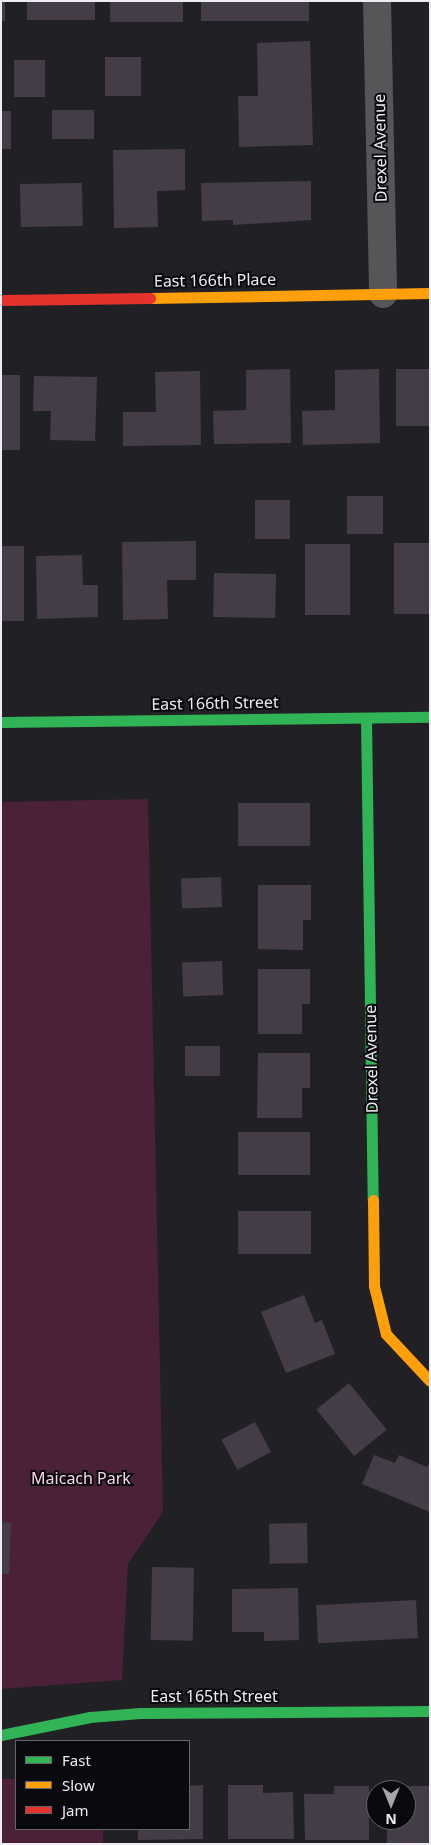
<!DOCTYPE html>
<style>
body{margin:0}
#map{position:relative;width:431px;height:1845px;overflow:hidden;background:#212125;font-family:"Noto Sans",sans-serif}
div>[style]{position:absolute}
.green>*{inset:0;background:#4b2039}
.building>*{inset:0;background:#443d47;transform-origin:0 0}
.street>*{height:28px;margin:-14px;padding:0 14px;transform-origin:14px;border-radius:14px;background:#555657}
.fast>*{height:11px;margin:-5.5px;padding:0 5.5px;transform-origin:5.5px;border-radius:5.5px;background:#30b455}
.slow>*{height:11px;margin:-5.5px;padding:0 5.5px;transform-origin:5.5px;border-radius:5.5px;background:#ff9f0a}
.jam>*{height:11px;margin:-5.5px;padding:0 5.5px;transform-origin:5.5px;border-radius:5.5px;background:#e5322d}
span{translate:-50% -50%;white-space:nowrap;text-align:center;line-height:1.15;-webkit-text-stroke:4px #0a090d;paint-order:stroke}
.street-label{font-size:16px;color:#edecf2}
.park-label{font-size:16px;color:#f9d4e5}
.frame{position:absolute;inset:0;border:2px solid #edecf2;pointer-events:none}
.legend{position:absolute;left:15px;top:1740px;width:175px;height:90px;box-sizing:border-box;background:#0a090d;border:1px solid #656469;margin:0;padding:6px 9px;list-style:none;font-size:15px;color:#edecf2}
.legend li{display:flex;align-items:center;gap:10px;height:25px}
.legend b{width:25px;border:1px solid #656469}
.north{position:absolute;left:366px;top:1780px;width:50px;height:50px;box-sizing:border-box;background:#0a090d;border:1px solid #656469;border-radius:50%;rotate:180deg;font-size:14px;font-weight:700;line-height:20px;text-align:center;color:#edecf2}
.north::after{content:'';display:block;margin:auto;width:18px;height:22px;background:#a6a5aa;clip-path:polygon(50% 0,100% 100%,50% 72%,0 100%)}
</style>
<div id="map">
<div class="green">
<i style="clip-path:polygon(148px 799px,163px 1512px,128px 1564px,122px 1680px,1px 1689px,1px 802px)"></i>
<i style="clip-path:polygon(1px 1779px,16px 1779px,16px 1829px,103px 1829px,103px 1844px,1px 1844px)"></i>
</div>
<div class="building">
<i style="left:1px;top:1px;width:4px;height:20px"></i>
<i style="left:27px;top:1px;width:68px;height:19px"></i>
<i style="left:110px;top:1px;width:73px;height:21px"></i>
<i style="left:201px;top:1px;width:108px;height:20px"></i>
<i style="clip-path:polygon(310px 41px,313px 145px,239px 147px,238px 96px,258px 96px,257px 43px)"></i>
<i style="left:105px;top:57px;width:36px;height:39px"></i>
<i style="left:14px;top:60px;width:31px;height:37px"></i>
<i style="left:94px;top:110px;width:29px;height:42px;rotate:90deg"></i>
<i style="left:1px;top:111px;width:10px;height:38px"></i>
<i style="clip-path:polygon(185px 149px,185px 190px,157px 191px,158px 227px,114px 228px,113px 150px)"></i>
<i style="clip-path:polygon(311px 181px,311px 220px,233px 225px,233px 220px,202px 221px,201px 183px)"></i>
<i style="left:82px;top:183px;width:43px;height:62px;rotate:89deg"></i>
<i style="clip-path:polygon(290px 369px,291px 443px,214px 444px,213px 411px,246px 410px,246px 370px)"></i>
<i style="clip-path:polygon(379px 369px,380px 443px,303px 445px,302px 411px,335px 410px,335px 370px)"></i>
<i style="left:396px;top:369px;width:34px;height:57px"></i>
<i style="clip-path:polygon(200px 371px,201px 445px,123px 446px,123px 412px,156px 412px,155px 372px)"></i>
<i style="left:1px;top:375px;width:19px;height:75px"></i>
<i style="clip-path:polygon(34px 376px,97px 377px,95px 441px,50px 440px,51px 411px,33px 411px)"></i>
<i style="left:347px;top:496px;width:36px;height:38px"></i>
<i style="left:255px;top:500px;width:35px;height:39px"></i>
<i style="clip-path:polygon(196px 541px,196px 580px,167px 580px,168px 619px,123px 620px,122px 542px)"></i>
<i style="left:394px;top:543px;width:36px;height:71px"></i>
<i style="left:305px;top:544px;width:45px;height:71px"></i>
<i style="left:1px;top:546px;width:23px;height:75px"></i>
<i style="clip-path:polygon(82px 555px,83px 585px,98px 585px,98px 617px,37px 619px,36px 556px)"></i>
<i style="left:214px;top:573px;width:62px;height:44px;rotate:1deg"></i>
<i style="left:238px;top:803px;width:72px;height:43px"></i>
<i style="left:221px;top:877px;width:30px;height:40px;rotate:88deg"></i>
<i style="clip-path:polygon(258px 885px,311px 885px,311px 920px,303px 920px,303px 950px,258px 949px)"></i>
<i style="left:222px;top:961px;width:34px;height:40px;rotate:88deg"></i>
<i style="clip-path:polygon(258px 969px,310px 969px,310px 1004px,302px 1004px,302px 1034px,258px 1034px)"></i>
<i style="left:185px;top:1046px;width:35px;height:30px"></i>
<i style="clip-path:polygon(258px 1053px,310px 1053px,310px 1088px,302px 1088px,302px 1118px,257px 1118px)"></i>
<i style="left:238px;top:1132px;width:72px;height:43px"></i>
<i style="left:238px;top:1211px;width:73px;height:43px"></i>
<i style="clip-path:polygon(304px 1295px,315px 1323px,322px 1320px,335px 1354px,286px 1373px,261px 1312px)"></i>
<i style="left:349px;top:1383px;width:60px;height:42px;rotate:51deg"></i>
<i style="left:255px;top:1422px;width:34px;height:38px;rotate:62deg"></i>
<i style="clip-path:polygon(374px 1455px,395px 1463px,399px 1455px,427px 1467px,430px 1462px,430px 1512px,362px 1484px)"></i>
<i style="clip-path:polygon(1px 1522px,11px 1523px,9px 1574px,1px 1574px)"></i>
<i style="left:307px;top:1523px;width:40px;height:38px;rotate:89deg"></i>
<i style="left:152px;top:1567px;width:42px;height:73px;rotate:1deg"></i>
<i style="clip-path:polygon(298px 1588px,299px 1640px,264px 1641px,264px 1632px,232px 1632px,232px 1589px)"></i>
<i style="left:416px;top:1600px;width:38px;height:100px;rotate:87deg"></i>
<i style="clip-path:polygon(203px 1785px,203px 1839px,138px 1840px,138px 1829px,189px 1829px,189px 1786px)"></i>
<i style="clip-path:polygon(228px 1785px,263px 1785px,263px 1793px,293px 1792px,294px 1839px,228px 1839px)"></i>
<i style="clip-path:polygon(334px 1786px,369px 1786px,369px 1840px,305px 1840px,304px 1794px,334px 1794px)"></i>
<i style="clip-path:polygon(386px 1786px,429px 1786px,429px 1844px,387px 1844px,387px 1820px,406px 1820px,406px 1790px,386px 1790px)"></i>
</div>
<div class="street">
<i style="left:377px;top:1px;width:293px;rotate:88.8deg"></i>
</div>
<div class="fast">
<i style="left:366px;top:718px;width:482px;rotate:89.2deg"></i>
<i style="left:1px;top:722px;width:429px;rotate:-0.7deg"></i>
<i style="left:1px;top:1735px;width:91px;rotate:-11.4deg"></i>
<i style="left:90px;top:1717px;width:50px;rotate:-4.6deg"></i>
<i style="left:140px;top:1713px;width:290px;rotate:-0.4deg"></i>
</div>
<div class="slow">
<i style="left:150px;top:298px;width:280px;rotate:-1deg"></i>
<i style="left:373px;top:1200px;width:86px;rotate:89.3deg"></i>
<i style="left:374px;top:1286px;width:49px;rotate:76deg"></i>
<i style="left:386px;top:1334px;width:64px;rotate:46.9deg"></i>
</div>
<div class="jam">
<i style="left:1px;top:300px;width:149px;rotate:-0.8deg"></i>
</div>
<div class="street-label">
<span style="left:380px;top:148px;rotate:-91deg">Drexel Avenue</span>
<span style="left:215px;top:280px;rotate:-1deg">East 166th Place</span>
<span style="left:215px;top:703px;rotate:-1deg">East 166th Street</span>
<span style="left:371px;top:1059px;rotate:-91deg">Drexel Avenue</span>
<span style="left:214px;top:1696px">East 165th Street</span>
</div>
<div class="park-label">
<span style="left:81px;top:1478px">Maicach Park</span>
</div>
<div class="frame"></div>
<ul class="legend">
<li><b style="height:6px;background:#30b455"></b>Fast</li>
<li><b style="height:6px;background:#ff9f0a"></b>Slow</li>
<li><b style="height:6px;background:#e5322d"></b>Jam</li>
</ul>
<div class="north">N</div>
</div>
